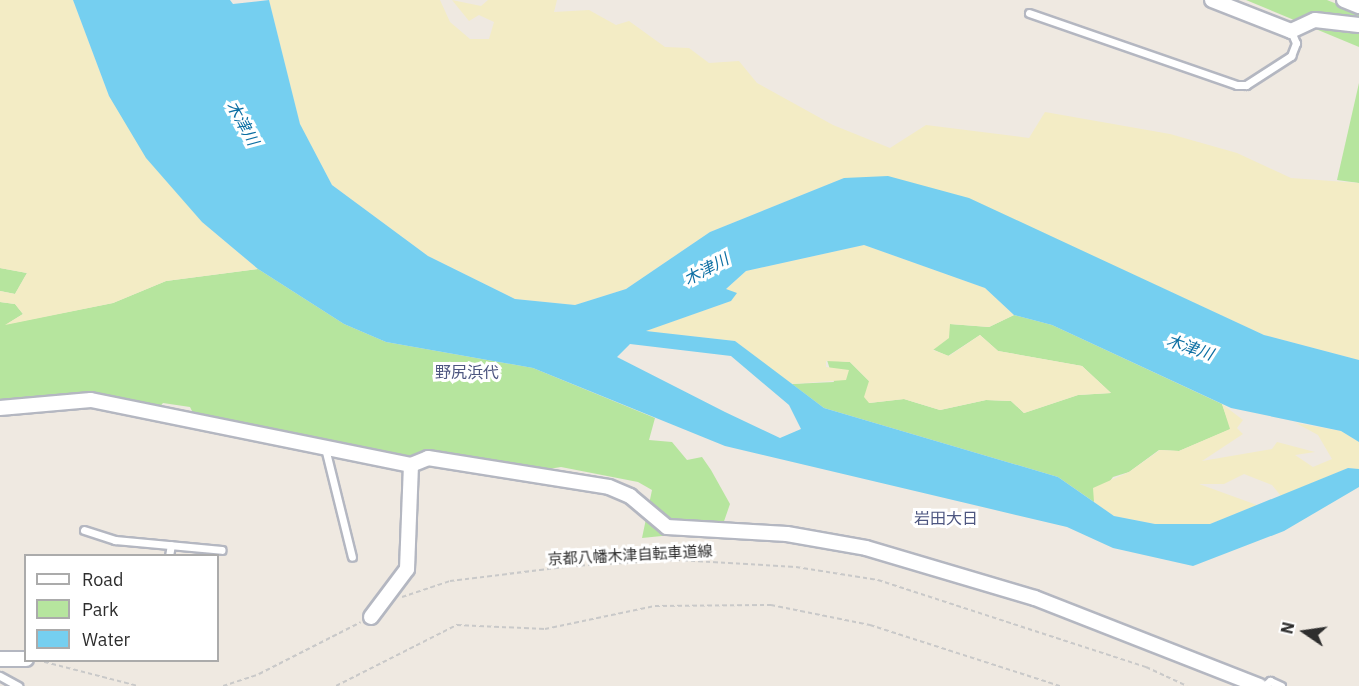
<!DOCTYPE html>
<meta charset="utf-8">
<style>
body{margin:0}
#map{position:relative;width:1359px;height:686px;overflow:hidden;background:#efe9e1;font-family:"IBM Plex Sans","Noto Sans JP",sans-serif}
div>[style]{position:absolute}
.green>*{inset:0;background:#b6e59e}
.sand>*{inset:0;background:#f3ecc5}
.water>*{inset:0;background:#75cff0}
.path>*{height:2px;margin-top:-1px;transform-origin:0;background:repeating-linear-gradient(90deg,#c9c9c9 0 4.5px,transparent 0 7.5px)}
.roads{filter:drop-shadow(2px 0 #b4b7c1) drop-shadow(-2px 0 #b4b7c1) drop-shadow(0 2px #b4b7c1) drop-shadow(0 -2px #b4b7c1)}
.service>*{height:7px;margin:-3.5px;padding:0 3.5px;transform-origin:3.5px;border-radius:3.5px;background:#fff}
.minor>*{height:14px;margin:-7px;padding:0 7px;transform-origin:7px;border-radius:7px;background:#fff}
span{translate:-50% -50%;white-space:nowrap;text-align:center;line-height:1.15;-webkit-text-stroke:6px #fff;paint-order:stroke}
.street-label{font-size:15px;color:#2e2e2e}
.water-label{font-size:16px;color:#0d6fa3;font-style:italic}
.neighbourhood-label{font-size:16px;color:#4d5680}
.legend{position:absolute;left:24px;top:554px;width:195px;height:108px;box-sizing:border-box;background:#fff;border:2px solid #ababab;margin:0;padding:8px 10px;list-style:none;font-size:18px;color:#2e2e2e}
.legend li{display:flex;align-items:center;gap:12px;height:30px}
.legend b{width:30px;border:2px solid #ababab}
.north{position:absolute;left:1275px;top:602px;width:60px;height:60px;-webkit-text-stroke:4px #fff;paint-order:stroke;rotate:283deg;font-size:16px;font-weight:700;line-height:24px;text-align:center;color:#2e2e2e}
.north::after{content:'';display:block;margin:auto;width:21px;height:27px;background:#2e2e2e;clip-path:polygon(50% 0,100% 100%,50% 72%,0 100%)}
</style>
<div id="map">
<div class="green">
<i style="clip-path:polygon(1246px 0,1327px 0,1359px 13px,1359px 47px)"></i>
<i style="clip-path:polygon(1359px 83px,1359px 183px,1337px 180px)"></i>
<i style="clip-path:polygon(0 268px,27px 273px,15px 294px,0 291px)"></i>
<i style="clip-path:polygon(258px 269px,344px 324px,386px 342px,533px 368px,655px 418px,649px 440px,672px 442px,687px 460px,702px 457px,711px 470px,730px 504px,721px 530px,642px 538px,652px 490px,638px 482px,561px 467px,518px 474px,416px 463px,195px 417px,190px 407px,163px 403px,157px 410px,91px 396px,0 404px,0 302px,15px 304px,23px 314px,7px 324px,113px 303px,166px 281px)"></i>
<i style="clip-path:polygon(1014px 315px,1052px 325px,1222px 404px,1231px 429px,1179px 451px,1159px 450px,1129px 472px,1113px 477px,1094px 502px,1058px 477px,824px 408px,792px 384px,834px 382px,827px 360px,850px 362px,869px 381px,869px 403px,904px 399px,940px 410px,986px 400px,1011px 401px,1024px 413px,1078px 395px,1111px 393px,1082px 366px,998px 351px,980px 335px,948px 356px,932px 349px,950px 324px,989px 327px)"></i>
</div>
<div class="sand">
<i style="clip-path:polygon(0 0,73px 0,109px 96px,202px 222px,258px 269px,166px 281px,113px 303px,5px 325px,23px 314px,15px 304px,0 302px,0 291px,15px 294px,27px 273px,0 268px)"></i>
<i style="clip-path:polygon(269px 0,440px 0,450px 22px,470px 39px,489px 39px,494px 22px,479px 15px,469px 21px,452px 0,481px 6px,488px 0,557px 0,554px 12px,589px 10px,616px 25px,629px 21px,665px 47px,689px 48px,709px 63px,739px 61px,757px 83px,833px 125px,890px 148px,926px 125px,1029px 138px,1045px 112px,1170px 134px,1237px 153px,1291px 178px,1359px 183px,1359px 360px,1264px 335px,969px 199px,844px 178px,710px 232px,626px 289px,575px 305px,515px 299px,428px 256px,332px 185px,300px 125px)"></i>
<i style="clip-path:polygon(864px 245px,985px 288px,1014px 315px,989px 327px,950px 324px,949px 338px,933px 350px,949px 356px,980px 335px,998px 351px,1082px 366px,1111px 393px,1078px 395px,1024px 413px,1011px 401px,986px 400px,940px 410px,904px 399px,869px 403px,864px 397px,869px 381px,850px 362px,826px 361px,826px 367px,849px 370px,846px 380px,791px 384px,735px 341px,645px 331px,731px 301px,725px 290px,746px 271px)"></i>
<i style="clip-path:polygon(1222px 404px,1243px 420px,1237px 428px,1243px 434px,1202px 461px,1272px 449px,1277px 442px,1315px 452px,1295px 455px,1313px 467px,1332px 459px,1318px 435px,1296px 423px,1341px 431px,1359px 442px,1359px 469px,1348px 468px,1281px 496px,1272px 485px,1244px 474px,1224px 484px,1199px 484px,1257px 505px,1210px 524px,1155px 524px,1114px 516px,1094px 502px,1093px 488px,1129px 472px,1160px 450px,1179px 451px,1230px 429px)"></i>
</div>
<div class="water">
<i style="clip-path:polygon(evenodd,73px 0,230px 0,233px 4px,269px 0,300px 124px,332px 185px,428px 256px,515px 299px,575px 305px,626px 289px,710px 232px,844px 178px,888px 176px,969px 198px,1264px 335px,1359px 360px,1359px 442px,1341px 431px,1231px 408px,1052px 325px,1014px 315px,985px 288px,864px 245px,746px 271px,726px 289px,737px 293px,731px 301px,646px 331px,735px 341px,824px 408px,1058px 477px,1114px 516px,1155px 524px,1210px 524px,1348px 468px,1359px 469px,1359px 487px,1284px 531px,1193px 566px,1113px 548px,1067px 527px,725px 446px,533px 368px,386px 342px,344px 324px,258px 269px,202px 222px,146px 158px,109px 96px,73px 0,630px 344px,731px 356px,789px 405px,801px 429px,780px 438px,725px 412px,617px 357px,630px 344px)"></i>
</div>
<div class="path">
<i style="left:402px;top:597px;width:51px;rotate:-18.4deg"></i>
<i style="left:450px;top:581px;width:124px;rotate:-7deg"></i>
<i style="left:573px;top:566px;width:103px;rotate:-3.3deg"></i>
<i style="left:676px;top:560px;width:120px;rotate:3.3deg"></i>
<i style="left:796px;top:567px;width:83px;rotate:9deg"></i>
<i style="left:878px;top:580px;width:282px;rotate:18deg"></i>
<i style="left:1146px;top:667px;width:45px;rotate:24.9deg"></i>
<i style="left:37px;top:660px;width:104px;rotate:14.4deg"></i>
<i style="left:223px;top:686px;width:38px;rotate:-18deg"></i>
<i style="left:259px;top:674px;width:114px;rotate:-27deg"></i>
<i style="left:336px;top:686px;width:136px;rotate:-26.8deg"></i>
<i style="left:457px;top:625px;width:88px;rotate:2.6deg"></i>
<i style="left:545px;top:629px;width:112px;rotate:-11.8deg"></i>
<i style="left:655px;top:606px;width:116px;rotate:-0.5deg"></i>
<i style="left:771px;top:605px;width:101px;rotate:11.4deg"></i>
<i style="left:870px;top:625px;width:200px;rotate:17.8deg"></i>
</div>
<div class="roads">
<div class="service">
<i style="left:1029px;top:13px;width:220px;rotate:19.1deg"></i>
<i style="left:1237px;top:85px;width:9px"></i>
<i style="left:1246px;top:85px;width:54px;rotate:-32.8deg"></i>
<i style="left:1291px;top:56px;width:14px;rotate:-69deg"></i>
<i style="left:1296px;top:43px;width:13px;rotate:-113deg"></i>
<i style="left:325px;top:448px;width:112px;rotate:76.1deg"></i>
<i style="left:84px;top:530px;width:33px;rotate:18deg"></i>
<i style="left:115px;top:540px;width:107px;rotate:5.3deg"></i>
<i style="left:169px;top:556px;width:11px;rotate:-80deg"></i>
<i style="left:0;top:676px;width:21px;rotate:29deg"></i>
<i style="left:1264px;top:686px;width:8px;rotate:-40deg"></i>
<i style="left:1270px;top:681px;width:12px;rotate:24deg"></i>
</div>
<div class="minor">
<i style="left:1212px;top:0;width:85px;rotate:21.4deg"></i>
<i style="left:1291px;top:31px;width:26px;rotate:-25deg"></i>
<i style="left:1315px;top:20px;width:44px;rotate:6.5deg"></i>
<i style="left:1344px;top:0;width:16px;rotate:22deg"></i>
<i style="left:0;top:408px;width:91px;rotate:-5deg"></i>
<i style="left:91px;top:400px;width:327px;rotate:11.5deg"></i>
<i style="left:411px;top:465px;width:18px;rotate:-22deg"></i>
<i style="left:428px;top:458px;width:183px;rotate:9.1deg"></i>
<i style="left:609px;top:487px;width:23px;rotate:23deg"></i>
<i style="left:630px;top:496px;width:48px;rotate:40deg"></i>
<i style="left:667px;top:527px;width:120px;rotate:3.3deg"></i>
<i style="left:787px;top:534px;width:80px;rotate:10deg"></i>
<i style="left:866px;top:548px;width:176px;rotate:16.5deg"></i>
<i style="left:1035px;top:598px;width:241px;rotate:21.4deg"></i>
<i style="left:371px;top:617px;width:60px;rotate:-53.1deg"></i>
<i style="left:407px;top:569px;width:104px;rotate:-87.8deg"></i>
<i style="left:0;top:659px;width:26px"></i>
</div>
</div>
<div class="street-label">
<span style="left:630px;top:555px;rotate:-3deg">京都八幡木津自転車道線</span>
</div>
<div class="water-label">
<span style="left:243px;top:123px;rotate:61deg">木津川</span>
<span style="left:706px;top:269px;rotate:-28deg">木津川</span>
<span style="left:1190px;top:347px;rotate:19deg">木津川</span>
</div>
<div class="neighbourhood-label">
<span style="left:467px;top:372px">野尻浜代</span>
<span style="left:946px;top:518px">岩田大日</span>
</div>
<ul class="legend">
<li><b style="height:8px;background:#fff"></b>Road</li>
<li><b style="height:16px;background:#b6e59e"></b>Park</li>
<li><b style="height:16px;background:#75cff0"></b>Water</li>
</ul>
<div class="north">N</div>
</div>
